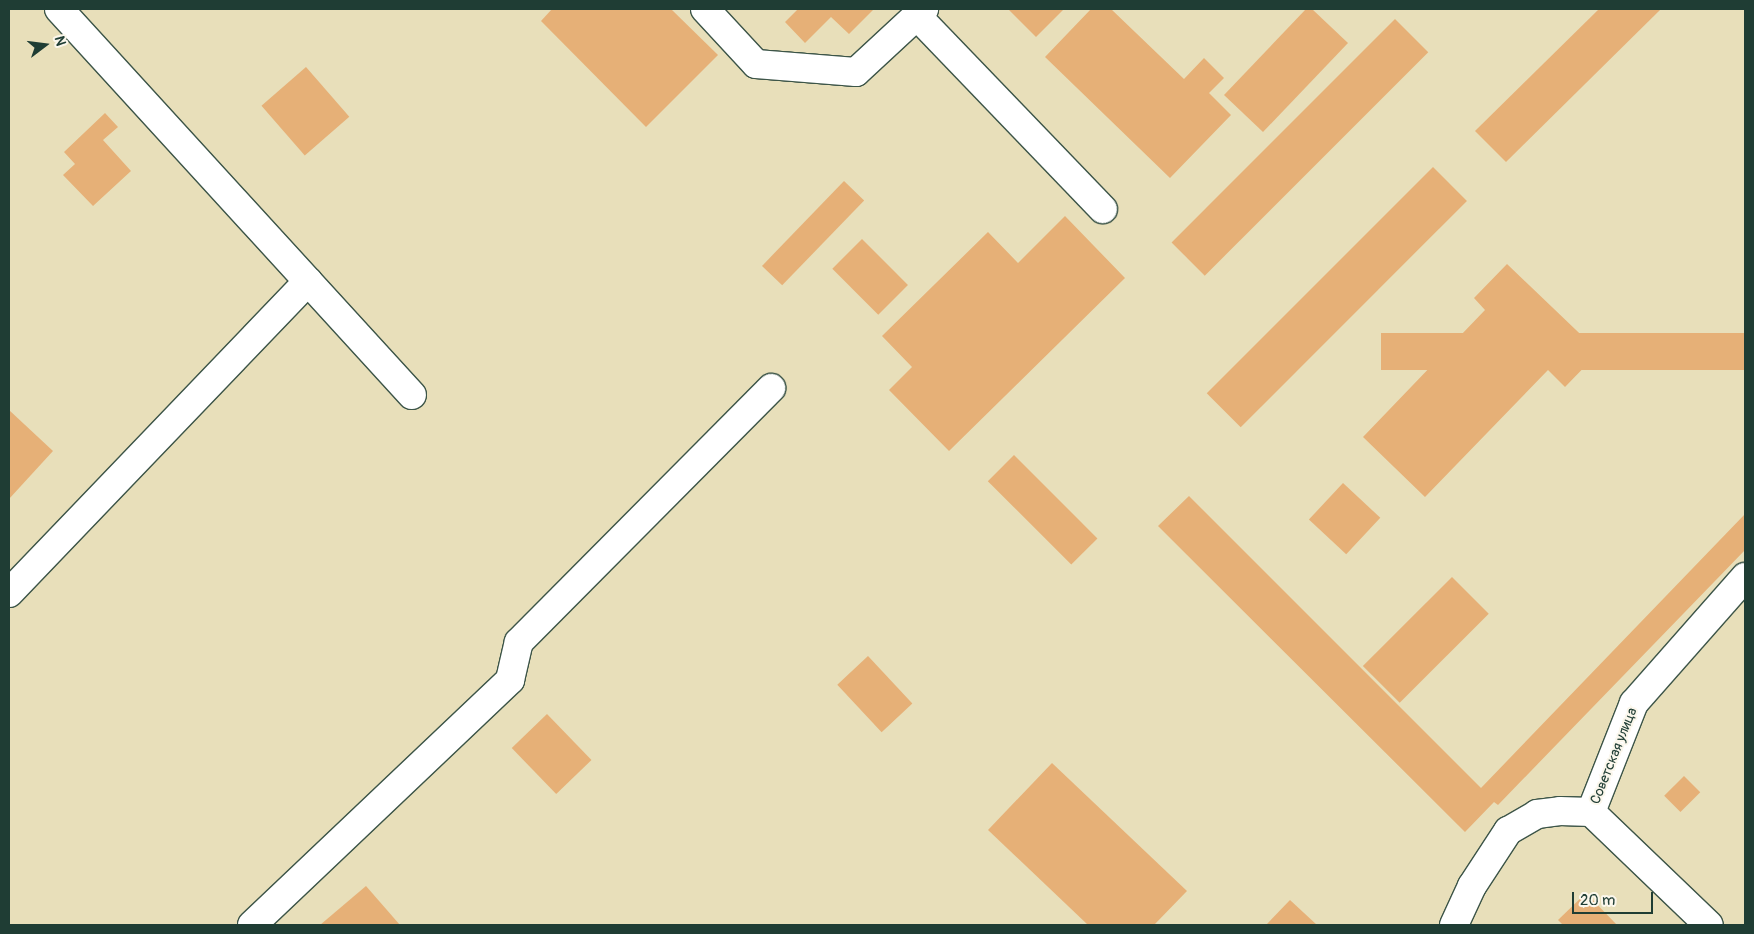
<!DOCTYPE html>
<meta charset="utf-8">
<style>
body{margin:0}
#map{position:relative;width:1754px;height:934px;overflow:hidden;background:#e8dfba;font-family:Pangolin,sans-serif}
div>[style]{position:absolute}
.building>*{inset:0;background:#e6b077;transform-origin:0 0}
.roads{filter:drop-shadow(1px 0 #3d5548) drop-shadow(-1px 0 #3d5548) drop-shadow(0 1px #3d5548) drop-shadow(0 -1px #3d5548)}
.minor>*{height:28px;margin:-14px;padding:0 14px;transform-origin:14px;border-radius:14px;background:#fff}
span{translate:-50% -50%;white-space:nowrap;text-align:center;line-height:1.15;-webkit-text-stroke:4px #fbf7ec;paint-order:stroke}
.street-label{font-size:14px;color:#1f3d34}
.frame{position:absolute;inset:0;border:10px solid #1f3d34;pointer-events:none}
.north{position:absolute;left:20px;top:20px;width:50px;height:50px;-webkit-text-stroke:4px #fbf7ec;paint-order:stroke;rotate:75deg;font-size:14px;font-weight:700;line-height:20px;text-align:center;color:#1f3d34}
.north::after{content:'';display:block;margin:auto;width:18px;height:22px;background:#1f3d34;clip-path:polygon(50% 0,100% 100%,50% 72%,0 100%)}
.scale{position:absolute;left:1572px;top:892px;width:81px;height:22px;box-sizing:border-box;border:2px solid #1f3d34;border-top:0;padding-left:6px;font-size:15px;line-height:18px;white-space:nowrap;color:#1f3d34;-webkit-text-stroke:4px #fbf7ec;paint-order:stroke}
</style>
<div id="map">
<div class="building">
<i style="clip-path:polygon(552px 9px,671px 9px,718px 55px,646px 127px,541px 21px)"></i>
<i style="clip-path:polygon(798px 9px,874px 9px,849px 34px,831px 17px,805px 43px,785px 22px)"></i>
<i style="clip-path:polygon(1008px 9px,1064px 9px,1036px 37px)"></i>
<i style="clip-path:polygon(1091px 9px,1111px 9px,1184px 79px,1204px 58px,1224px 78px,1209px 93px,1231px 115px,1170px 178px,1045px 57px)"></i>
<i style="clip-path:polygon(1306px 9px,1312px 9px,1348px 43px,1263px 132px,1224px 95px)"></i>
<i style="clip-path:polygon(1599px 9px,1661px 9px,1506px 162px,1475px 131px)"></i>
<i style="left:1395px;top:19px;width:47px;height:316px;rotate:45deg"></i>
<i style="left:306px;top:67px;width:66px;height:59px;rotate:49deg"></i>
<i style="clip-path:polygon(105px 113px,118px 127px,103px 140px,131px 171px,93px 206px,63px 175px,75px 164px,64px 152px)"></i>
<i style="left:1433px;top:167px;width:48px;height:320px;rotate:45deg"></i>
<i style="left:844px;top:181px;width:28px;height:118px;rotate:44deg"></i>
<i style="clip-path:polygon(1065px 216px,1125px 278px,949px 451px,889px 390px,912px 367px,882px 336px,988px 232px,1018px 263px)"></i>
<i style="left:862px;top:239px;width:65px;height:42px;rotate:45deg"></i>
<i style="clip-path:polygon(1507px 264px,1599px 352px,1565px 387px,1548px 370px,1425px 497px,1363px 437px,1485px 310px,1474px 298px)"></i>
<i style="left:1745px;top:333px;width:37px;height:364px;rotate:90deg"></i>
<i style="clip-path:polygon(9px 410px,53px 451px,9px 499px)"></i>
<i style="left:1014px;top:455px;width:118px;height:37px;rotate:45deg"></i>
<i style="left:1343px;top:483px;width:51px;height:50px;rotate:43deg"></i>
<i style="clip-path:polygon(1189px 496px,1481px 788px,1745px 514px,1745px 550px,1498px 805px,1494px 802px,1465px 832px,1158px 526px)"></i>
<i style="left:1452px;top:577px;width:52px;height:126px;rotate:45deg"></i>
<i style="left:868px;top:656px;width:65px;height:42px;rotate:47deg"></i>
<i style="left:547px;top:714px;width:64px;height:49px;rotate:46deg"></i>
<i style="clip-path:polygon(1052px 763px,1187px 891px,1154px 925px,1088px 925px,988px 830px)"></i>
<i style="left:1684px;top:776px;width:23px;height:28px;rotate:45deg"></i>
<i style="clip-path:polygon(366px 886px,400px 925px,320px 925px)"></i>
<i style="clip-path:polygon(1586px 893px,1617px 925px,1563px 925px,1558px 920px)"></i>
<i style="clip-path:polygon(1290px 900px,1317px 925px,1266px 925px)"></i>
</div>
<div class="roads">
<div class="minor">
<i style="left:59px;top:9px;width:523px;rotate:47.56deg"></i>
<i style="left:705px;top:9px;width:75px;rotate:47.2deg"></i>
<i style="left:756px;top:64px;width:100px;rotate:4.6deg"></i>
<i style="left:856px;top:72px;width:93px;rotate:-42.8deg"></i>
<i style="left:917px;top:16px;width:268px;rotate:46.1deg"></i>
<i style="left:9px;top:593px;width:432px;rotate:-46.2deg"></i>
<i style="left:1591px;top:812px;width:117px;rotate:-68.5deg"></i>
<i style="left:1634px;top:703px;width:168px;rotate:-48.6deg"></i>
<i style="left:1591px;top:812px;width:163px;rotate:43.8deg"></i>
<i style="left:252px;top:925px;width:356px;rotate:-43.5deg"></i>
<i style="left:510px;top:680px;width:39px;rotate:-77deg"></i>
<i style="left:519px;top:642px;width:358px;rotate:-45.2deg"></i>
<i style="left:1454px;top:925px;width:43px;rotate:-65.2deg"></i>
<i style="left:1472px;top:886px;width:66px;rotate:-56.8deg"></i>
<i style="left:1508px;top:831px;width:34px;rotate:-30deg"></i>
<i style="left:1537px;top:814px;width:23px;rotate:-7deg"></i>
<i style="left:1560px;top:811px;width:31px;rotate:2deg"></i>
</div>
</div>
<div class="street-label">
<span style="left:1614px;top:756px;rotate:-68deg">Советская улица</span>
</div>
<div class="frame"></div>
<div class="north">N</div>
<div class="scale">20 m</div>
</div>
